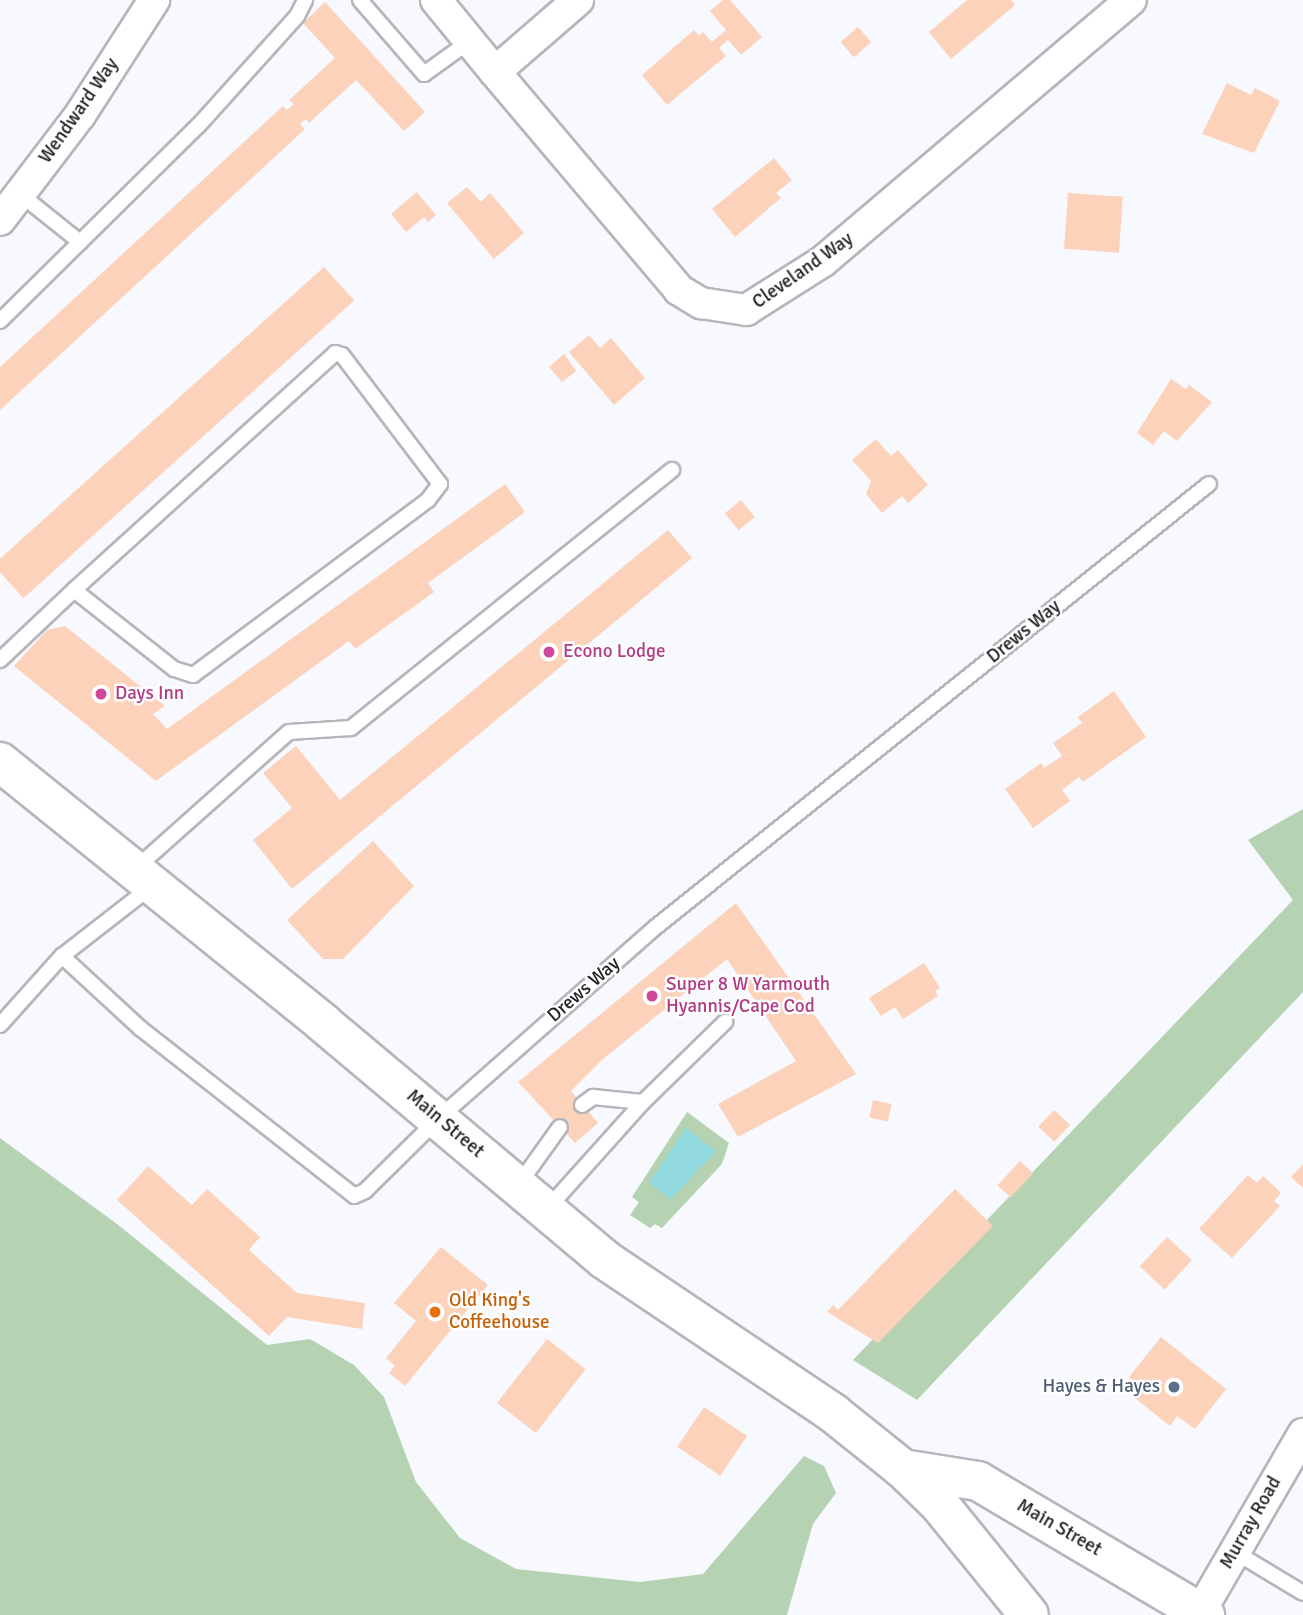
<!DOCTYPE html>
<style>
body{margin:0}
#map{position:relative;width:1303px;height:1615px;overflow:hidden;background:#f8f8ff;font-family:Signika,sans-serif}
div>[style]{position:absolute}
.green>*{inset:0;background:#b5d3b3}
.water>*{inset:0;background:#91d8df}
.building>*{inset:0;background:#fcd2ba;transform-origin:0 0}
.roads{filter:drop-shadow(2px 0 #b5b5bb) drop-shadow(-2px 0 #b5b5bb) drop-shadow(0 2px #b5b5bb) drop-shadow(0 -2px #b5b5bb)}
.service>*{height:14px;margin:-7px;padding:0 7px;transform-origin:7px;border-radius:7px;background:#fff}
.minor>*{height:30px;margin:-15px;padding:0 15px;transform-origin:15px;border-radius:15px;background:#fff}
.secondary>*{height:38px;margin:-19px;padding:0 19px;transform-origin:19px;border-radius:19px;background:#fff}
.primary>*{height:38px;margin:-19px;padding:0 19px;transform-origin:19px;border-radius:19px;background:#fff}
.dots>*{width:19px;height:19px;translate:-50% -50%;box-sizing:border-box;border:4px solid #fff;border-radius:50%}
span{translate:-50% -50%;white-space:nowrap;text-align:center;line-height:1.15;-webkit-text-stroke:5px #fff;paint-order:stroke}
.street-label{font-size:19px;color:#1f1f21}
.hotel-label{font-size:19px;color:#b23c85}
.left{translate:0 -50%;text-align:left}
.food-label{font-size:19px;color:#c56008}
.service-label{font-size:19px;color:#4e5e75}
.right{translate:-100% -50%;text-align:right}
</style>
<div id="map">
<div class="green">
<i style="clip-path:polygon(1303px 809px,1303px 992px,917px 1400px,853px 1360px,1293px 900px,1248px 840px)"></i>
<i style="clip-path:polygon(687px 1112px,729px 1143px,722px 1164px,662px 1228px,655px 1224px,650px 1228px,630px 1215px,639px 1202px,632px 1197px)"></i>
<i style="clip-path:polygon(0 1138px,117px 1224px,267px 1345px,310px 1339px,354px 1365px,384px 1397px,416px 1482px,460px 1538px,516px 1569px,640px 1582px,703px 1574px,804px 1456px,824px 1466px,836px 1493px,813px 1524px,787px 1615px,0 1615px)"></i>
</div>
<div class="water">
<i style="clip-path:polygon(686px 1128px,716px 1151px,671px 1199px,649px 1183px)"></i>
</div>
<div class="building">
<i style="clip-path:polygon(723px 0,730px 0,762px 37px,741px 55px,728px 40px,719px 48px,726px 56px,667px 105px,642px 75px,694px 30px,699px 36px,703px 32px,712px 42px,726px 30px,710px 11px)"></i>
<i style="clip-path:polygon(967px 0,1011px 0,1015px 5px,951px 59px,929px 32px)"></i>
<i style="clip-path:polygon(325px 2px,425px 112px,404px 131px,356px 80px,309px 123px,306px 119px,300px 124px,305px 129px,0 410px,0 367px,283px 106px,287px 110px,294px 104px,289px 100px,335px 58px,303px 23px)"></i>
<i style="left:858px;top:27px;width:20px;height:23px;rotate:49deg"></i>
<i style="clip-path:polygon(1227px 83px,1251px 95px,1255px 88px,1280px 101px,1254px 153px,1202px 134px)"></i>
<i style="clip-path:polygon(774px 158px,792px 180px,776px 193px,781px 198px,735px 237px,712px 209px)"></i>
<i style="clip-path:polygon(467px 187px,481px 202px,490px 193px,524px 233px,494px 259px,447px 203px)"></i>
<i style="clip-path:polygon(417px 192px,436px 215px,428px 222px,424px 217px,406px 232px,391px 214px)"></i>
<i style="left:1068px;top:193px;width:55px;height:56px;rotate:4deg"></i>
<i style="left:324px;top:267px;width:45px;height:445px;rotate:48deg"></i>
<i style="clip-path:polygon(589px 335px,600px 348px,611px 338px,645px 378px,614px 405px,569px 352px)"></i>
<i style="clip-path:polygon(564px 354px,576px 371px,562px 382px,549px 367px)"></i>
<i style="clip-path:polygon(1171px 379px,1186px 389px,1189px 385px,1212px 402px,1177px 441px,1164px 431px,1153px 445px,1137px 433px)"></i>
<i style="clip-path:polygon(876px 439px,891px 456px,898px 450px,928px 485px,908px 503px,902px 496px,882px 513px,866px 494px,871px 481px,852px 460px)"></i>
<i style="clip-path:polygon(505px 484px,525px 512px,428px 583px,434px 592px,355px 649px,349px 641px,156px 781px,14px 666px,47px 630px,65px 626px,165px 706px,153px 714px,167px 729px)"></i>
<i style="left:741px;top:500px;width:22px;height:21px;rotate:51deg"></i>
<i style="clip-path:polygon(668px 530px,692px 558px,292px 889px,253px 840px,292px 808px,263px 773px,296px 746px,340px 800px)"></i>
<i style="clip-path:polygon(1114px 691px,1146px 737px,1083px 782px,1079px 777px,1062px 790px,1070px 801px,1033px 828px,1005px 789px,1041px 763px,1044px 768px,1062px 756px,1053px 743px,1082px 723px,1078px 717px)"></i>
<i style="clip-path:polygon(373px 841px,414px 886px,343px 959px,323px 959px,287px 920px)"></i>
<i style="clip-path:polygon(736px 903px,856px 1074px,738px 1137px,718px 1104px,796px 1061px,727px 959px,603px 1059px,571px 1091px,598px 1123px,575px 1143px,518px 1082px)"></i>
<i style="clip-path:polygon(924px 963px,940px 988px,935px 991px,938px 996px,903px 1019px,895px 1007px,881px 1016px,869px 998px)"></i>
<i style="left:873px;top:1100px;width:19px;height:18px;rotate:12deg"></i>
<i style="left:1054px;top:1110px;width:22px;height:23px;rotate:43deg"></i>
<i style="left:1020px;top:1161px;width:18px;height:33px;rotate:43deg"></i>
<i style="clip-path:polygon(1303px 1164px,1303px 1188px,1291px 1177px)"></i>
<i style="clip-path:polygon(148px 1166px,192px 1205px,207px 1189px,260px 1237px,249px 1250px,297px 1293px,365px 1303px,362px 1329px,287px 1317px,269px 1336px,117px 1200px)"></i>
<i style="clip-path:polygon(1248px 1175px,1257px 1183px,1263px 1176px,1281px 1193px,1274px 1201px,1280px 1206px,1232px 1258px,1199px 1229px)"></i>
<i style="clip-path:polygon(955px 1189px,993px 1226px,878px 1343px,827px 1312px,833px 1305px,838px 1310px)"></i>
<i style="left:1167px;top:1237px;width:34px;height:40px;rotate:43deg"></i>
<i style="clip-path:polygon(441px 1247px,488px 1285px,405px 1386px,389px 1373px,395px 1366px,386px 1358px,416px 1321px,394px 1303px)"></i>
<i style="clip-path:polygon(1161px 1337px,1226px 1389px,1195px 1429px,1177px 1416px,1170px 1426px,1136px 1399px,1144px 1389px,1129px 1377px)"></i>
<i style="left:547px;top:1339px;width:49px;height:81px;rotate:38deg"></i>
<i style="left:704px;top:1407px;width:52px;height:48px;rotate:34deg"></i>
</div>
<div class="roads">
<div class="service">
<i style="left:360px;top:0;width:98px;rotate:49.1deg"></i>
<i style="left:424px;top:74px;width:57px;rotate:-35.7deg"></i>
<i style="left:20px;top:194px;width:77px;rotate:38.7deg"></i>
<i style="left:0;top:321px;width:278px;rotate:-44.6deg"></i>
<i style="left:198px;top:126px;width:148px;rotate:-48deg"></i>
<i style="left:297px;top:16px;width:18px;rotate:-63deg"></i>
<i style="left:0;top:660px;width:102px;rotate:-43.4deg"></i>
<i style="left:74px;top:590px;width:353px;rotate:-42.2deg"></i>
<i style="left:335px;top:353px;width:7px;rotate:16deg"></i>
<i style="left:342px;top:355px;width:162px;rotate:52.8deg"></i>
<i style="left:440px;top:484px;width:20px;rotate:127deg"></i>
<i style="left:428px;top:500px;width:293px;rotate:143.3deg"></i>
<i style="left:193px;top:675px;width:20px;rotate:-162deg"></i>
<i style="left:174px;top:669px;width:127px;rotate:-141.7deg"></i>
<i style="left:135px;top:869px;width:206px;rotate:-41.7deg"></i>
<i style="left:289px;top:732px;width:62px;rotate:-3.7deg"></i>
<i style="left:351px;top:728px;width:412px;rotate:-38.8deg"></i>
<i style="left:152px;top:886px;width:114px;rotate:142.1deg"></i>
<i style="left:62px;top:956px;width:106px;rotate:42.7deg"></i>
<i style="left:140px;top:1028px;width:272px;rotate:38.1deg"></i>
<i style="left:354px;top:1196px;width:12px;rotate:-24deg"></i>
<i style="left:365px;top:1191px;width:104px;rotate:-44.6deg"></i>
<i style="left:439px;top:1118px;width:290px;rotate:-41.4deg"></i>
<i style="left:657px;top:926px;width:707px;rotate:-38.69deg"></i>
<i style="left:0;top:1025px;width:93px;rotate:-48.1deg"></i>
<i style="left:582px;top:1105px;width:14px;rotate:-36deg"></i>
<i style="left:593px;top:1097px;width:50px;rotate:5.7deg"></i>
<i style="left:519px;top:1184px;width:70px;rotate:-54.3deg"></i>
<i style="left:547px;top:1209px;width:144px;rotate:-48.1deg"></i>
<i style="left:643px;top:1102px;width:115px;rotate:-44.3deg"></i>
<i style="left:1235px;top:1552px;width:79px;rotate:31.1deg"></i>
</div>
<div class="minor">
<i style="left:436px;top:0;width:93px;rotate:50.7deg"></i>
<i style="left:495px;top:72px;width:110px;rotate:-40.9deg"></i>
<i style="left:495px;top:72px;width:285px;rotate:49.8deg"></i>
<i style="left:679px;top:290px;width:26px;rotate:31deg"></i>
<i style="left:701px;top:303px;width:46px;rotate:8.8deg"></i>
<i style="left:746px;top:310px;width:90px;rotate:-32.3deg"></i>
<i style="left:822px;top:262px;width:405px;rotate:-40.3deg"></i>
<i style="left:0;top:220px;width:132px;rotate:-52.7deg"></i>
<i style="left:80px;top:115px;width:137px;rotate:-57.2deg"></i>
<i style="left:1200px;top:1612px;width:206px;rotate:-59.9deg"></i>
</div>
<div class="secondary">
<i style="left:903px;top:1469px;width:76px;rotate:9.1deg"></i>
<i style="left:978px;top:1481px;width:264px;rotate:30.6deg"></i>
</div>
<div class="primary">
<i style="left:0;top:762px;width:415px;rotate:38.9deg"></i>
<i style="left:323px;top:1023px;width:367px;rotate:40deg"></i>
<i style="left:604px;top:1259px;width:276px;rotate:33.9deg"></i>
<i style="left:833px;top:1413px;width:90px;rotate:38.7deg"></i>
<i style="left:903px;top:1469px;width:52px;rotate:44.2deg"></i>
<i style="left:940px;top:1505px;width:141px;rotate:51deg"></i>
</div>
</div>
<div class="dots">
<i style="left:549px;top:652px;background:#d1479c"></i>
<i style="left:101px;top:694px;background:#d1479c"></i>
<i style="left:652px;top:996px;background:#d1479c"></i>
<i style="left:435px;top:1312px;background:#e8710a"></i>
<i style="left:1174px;top:1387px;background:#5c6f8a"></i>
</div>
<div class="street-label">
<span style="left:79px;top:111px;rotate:-55deg">Wendward Way</span>
<span style="left:803px;top:271px;rotate:-35deg">Cleveland Way</span>
<span style="left:1024px;top:632px;rotate:-39deg">Drews Way</span>
<span style="left:584px;top:990px;rotate:-41deg">Drews Way</span>
<span style="left:445px;top:1124px;rotate:40deg">Main Street</span>
<span style="left:1251px;top:1523px;rotate:-60deg">Murray Road</span>
<span style="left:1059px;top:1528px;rotate:30deg">Main Street</span>
</div>
<div class="hotel-label">
<span class="left" style="left:563px;top:652px">Econo Lodge</span>
<span class="left" style="left:115px;top:694px">Days Inn</span>
<span class="left" style="left:666px;top:996px">Super 8 W Yarmouth<br>Hyannis/Cape Cod</span>
</div>
<div class="food-label">
<span class="left" style="left:449px;top:1312px">Old King's<br>Coffeehouse</span>
</div>
<div class="service-label">
<span class="right" style="left:1160px;top:1387px">Hayes &amp; Hayes</span>
</div>
</div>
